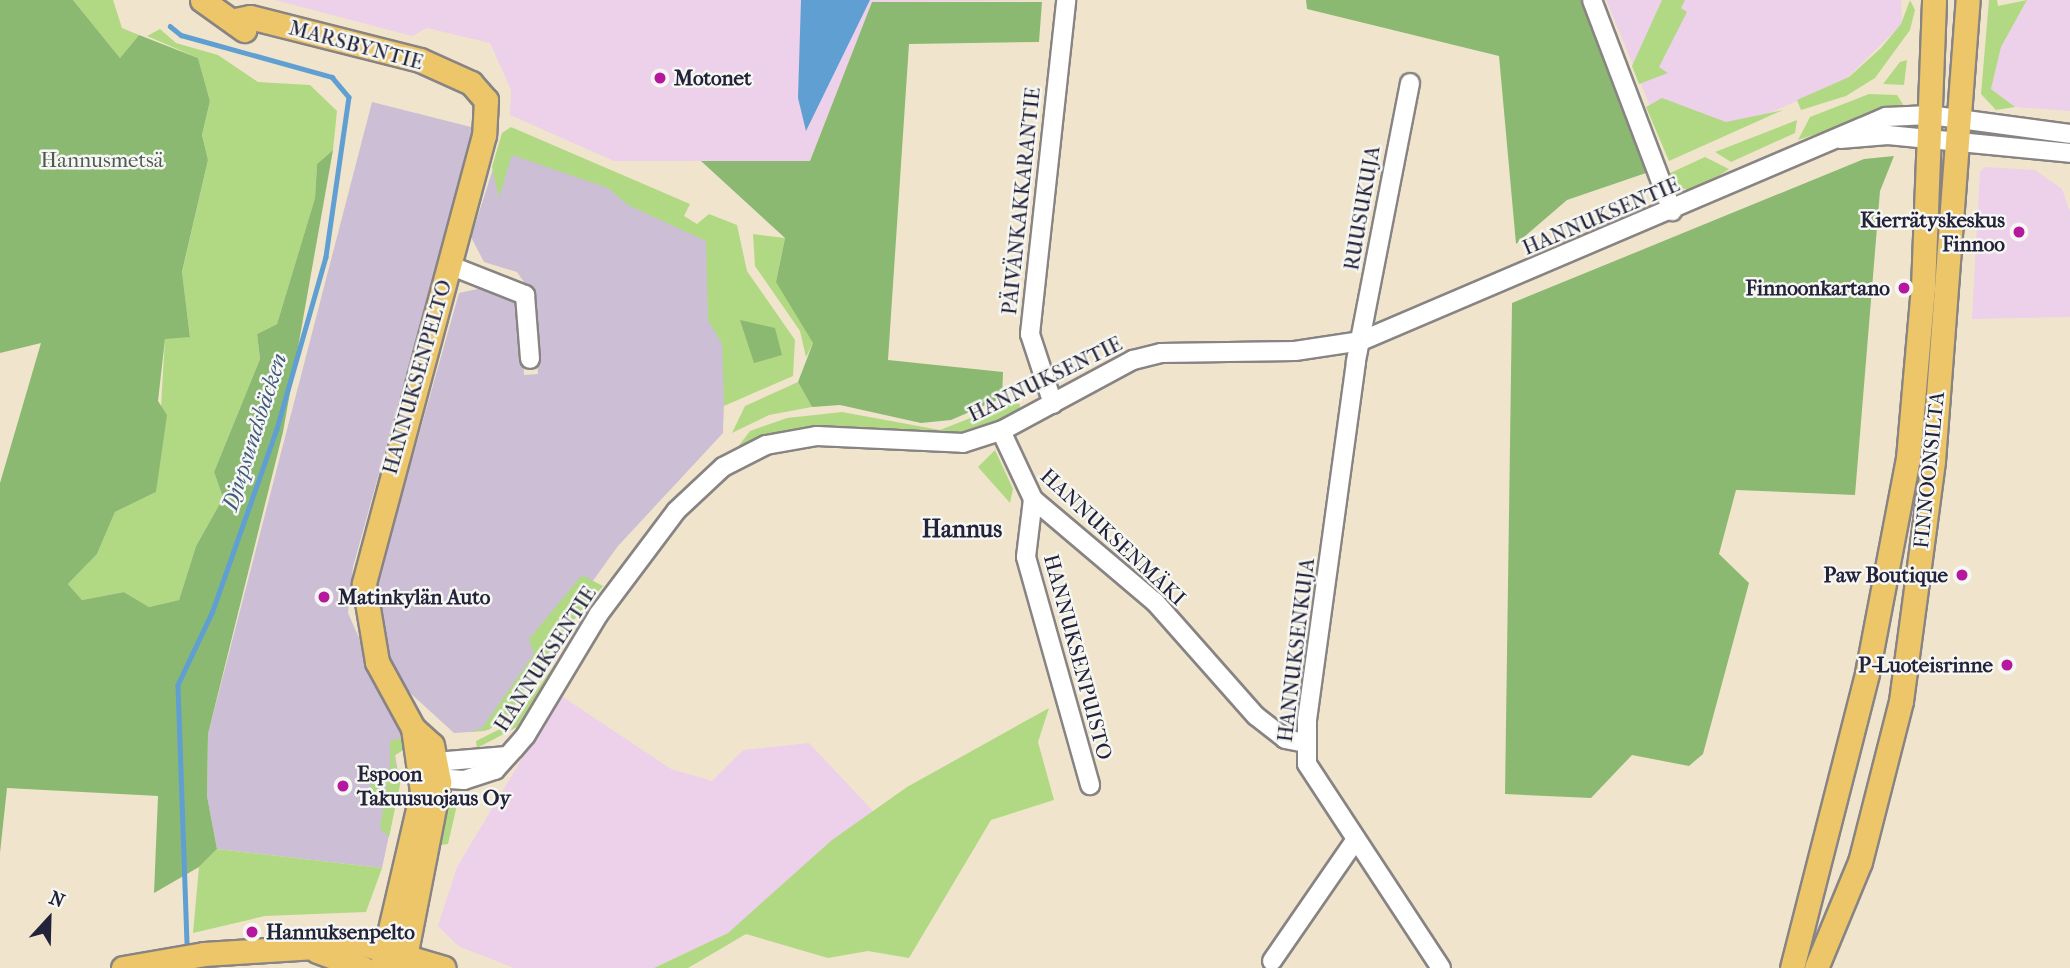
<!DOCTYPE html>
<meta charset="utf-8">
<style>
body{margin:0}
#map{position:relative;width:2070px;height:968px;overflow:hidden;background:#f0e5cc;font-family:"IM FELL French Canon",serif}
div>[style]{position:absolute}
.built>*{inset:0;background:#edd0e9}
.industrial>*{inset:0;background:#ccbed4}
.green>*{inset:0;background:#b1d984}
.forest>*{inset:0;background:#8cb972}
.water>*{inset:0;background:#609fd2}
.stream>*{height:4.5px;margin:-2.25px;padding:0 2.25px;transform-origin:2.25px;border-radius:2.25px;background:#609fd2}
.roads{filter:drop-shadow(2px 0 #898484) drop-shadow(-2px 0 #898484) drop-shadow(0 2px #898484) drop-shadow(0 -2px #898484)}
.minor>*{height:18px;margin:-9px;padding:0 9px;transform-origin:9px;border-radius:9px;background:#fff}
.major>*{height:23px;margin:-11.5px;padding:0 11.5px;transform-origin:11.5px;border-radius:11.5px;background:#ecc669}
.dots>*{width:19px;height:19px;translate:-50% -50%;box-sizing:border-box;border:4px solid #f6f6f2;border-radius:50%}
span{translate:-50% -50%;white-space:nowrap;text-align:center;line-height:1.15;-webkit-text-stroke:5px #f6f6f2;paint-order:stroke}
.street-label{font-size:21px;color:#22223b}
.poi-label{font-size:21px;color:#22223b;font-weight:700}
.left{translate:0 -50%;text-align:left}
.right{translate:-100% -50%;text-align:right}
.park-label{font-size:21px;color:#4d5951}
.water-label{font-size:23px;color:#3e5a7f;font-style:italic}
.quarter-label{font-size:24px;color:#22223b;font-weight:700}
.north{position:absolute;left:14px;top:884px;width:70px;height:70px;-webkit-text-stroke:5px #f6f6f2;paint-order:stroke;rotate:22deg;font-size:19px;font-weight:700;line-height:28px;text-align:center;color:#22223b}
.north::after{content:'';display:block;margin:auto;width:24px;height:32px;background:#22223b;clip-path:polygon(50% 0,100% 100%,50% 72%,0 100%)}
</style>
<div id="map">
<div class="built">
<i style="clip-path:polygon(275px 0,1054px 0,872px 2px,810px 161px,614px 161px,510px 115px,511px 90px,490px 43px,427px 28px,412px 36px)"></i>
<i style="clip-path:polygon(1606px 0,1901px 0,1902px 24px,1845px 80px,1671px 156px)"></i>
<i style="clip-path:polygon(2027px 0,2070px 0,2070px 111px,2015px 107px,1991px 89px,2001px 47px)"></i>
<i style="clip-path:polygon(1985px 167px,2035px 170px,2062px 189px,2070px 212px,2070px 317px,1972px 319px,1980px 171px)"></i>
<i style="clip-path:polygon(560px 695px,671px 769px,712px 781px,743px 750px,809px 743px,873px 811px,728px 933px,654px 968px,514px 968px,458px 946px,438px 926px,457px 867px)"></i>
</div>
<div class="industrial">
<i style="clip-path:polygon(372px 102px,475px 128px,353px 567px,348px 613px,408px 748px,395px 754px,400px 784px,382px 868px,217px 849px,207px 796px,208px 734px)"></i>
<i style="clip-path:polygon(503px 138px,589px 171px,709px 238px,726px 339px,723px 433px,618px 546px,485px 731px,454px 733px,408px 691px,394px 667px,382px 634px,378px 580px,459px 293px,487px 287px,514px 299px,521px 311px,524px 375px,538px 374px,533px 295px,517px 272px,484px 262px,471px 237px)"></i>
</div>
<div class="green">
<i style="clip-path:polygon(73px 0,113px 0,122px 28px,139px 35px,120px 58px)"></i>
<i style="clip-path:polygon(1662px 0,1685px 0,1681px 8px,1687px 12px,1659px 67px,1668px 73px,1639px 84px,1632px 66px)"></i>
<i style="clip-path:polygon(1910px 0,1915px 10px,1910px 30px,1875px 78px,1846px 96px,1801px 110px,1797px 100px,1849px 77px,1881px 48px,1901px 24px)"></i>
<i style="clip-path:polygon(1989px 0,1997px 0,1998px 6px,2027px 0,2001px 47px,1991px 89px,2015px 107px,1996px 110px,1981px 94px)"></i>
<i style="clip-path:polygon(160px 29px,176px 43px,218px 55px,258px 82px,310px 85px,337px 111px,333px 150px,317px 164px,315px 198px,277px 324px,257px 334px,260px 359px,214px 472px,223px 498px,196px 546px,179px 600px,149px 607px,124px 592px,82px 600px,68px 584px,97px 554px,115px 512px,156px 492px,165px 338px,190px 336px,182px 273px,208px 160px,202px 135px,210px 101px,198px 58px,147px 36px)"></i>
<i style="clip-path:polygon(1907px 60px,1904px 85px,1883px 84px,1900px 62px)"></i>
<i style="clip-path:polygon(1869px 94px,1897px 95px,1904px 106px,1798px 140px,1810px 117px)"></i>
<i style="clip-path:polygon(1662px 98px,1726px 122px,1783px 110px,1669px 161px,1646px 107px)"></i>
<i style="clip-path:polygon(1797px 120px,1795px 133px,1731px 162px,1715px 152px)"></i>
<i style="clip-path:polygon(511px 127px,690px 204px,684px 216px,697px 224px,709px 214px,737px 225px,747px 271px,795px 340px,793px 376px,724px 406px,722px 344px,708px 320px,706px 241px,628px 205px,608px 188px,512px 155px,499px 198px,492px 167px,502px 133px)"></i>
<i style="clip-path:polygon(1705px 157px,1729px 169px,1695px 191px,1680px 188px,1668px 174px)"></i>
<i style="clip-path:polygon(753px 234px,785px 238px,776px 282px,807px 324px,813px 343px,806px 357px,800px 331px,755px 266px)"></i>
<i style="clip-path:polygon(798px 382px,812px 407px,769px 415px,732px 433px,745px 406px)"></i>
<i style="clip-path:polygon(1011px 402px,1020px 404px,1019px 413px,954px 434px,807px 428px,737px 448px,750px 431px,787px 418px,842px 412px,940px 430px)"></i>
<i style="clip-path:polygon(995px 450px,1013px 489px,1010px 503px,978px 467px)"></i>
<i style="clip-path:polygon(582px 575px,603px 586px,559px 637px,506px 719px,488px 730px,470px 732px,482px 728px,534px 654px,529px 639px)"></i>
<i style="clip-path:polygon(584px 623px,519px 726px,477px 748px,476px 741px,514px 722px)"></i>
<i style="clip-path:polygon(1049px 708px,1038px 742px,1054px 800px,991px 820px,909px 958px,868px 951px,828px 958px,746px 934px,688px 968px,654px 968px,728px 933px,832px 840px,907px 787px)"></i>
<i style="clip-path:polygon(401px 738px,406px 748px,394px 756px,400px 784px,389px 837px,380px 828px,387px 785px,367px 805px,372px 778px,390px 771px,390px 741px)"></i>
<i style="clip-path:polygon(460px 792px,448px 844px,441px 845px,444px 812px)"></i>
<i style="clip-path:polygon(217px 849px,382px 868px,366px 912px,265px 916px,193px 933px,199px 867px)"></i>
</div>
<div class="forest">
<i style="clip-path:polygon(0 0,73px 0,120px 58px,139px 35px,198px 58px,210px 101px,202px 135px,208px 160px,182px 272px,190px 337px,165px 339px,158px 401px,167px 415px,156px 492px,115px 512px,97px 554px,68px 584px,82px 600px,124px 592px,149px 607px,179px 600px,196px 546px,223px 498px,214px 472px,260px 359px,257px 334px,277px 324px,315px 198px,317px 164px,333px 150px,283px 432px,208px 734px,207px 796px,217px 849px,199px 867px,154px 893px,158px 796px,7px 788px,0 853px,0 483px,41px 343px,0 353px)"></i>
<i style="clip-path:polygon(1306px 0,1583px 0,1646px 173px,1567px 200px,1516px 244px,1499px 56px,1307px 9px)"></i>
<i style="clip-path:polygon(872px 2px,1042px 2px,1039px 42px,909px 44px,888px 360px,1003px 372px,1002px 398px,951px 420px,921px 423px,840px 405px,812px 407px,798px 382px,813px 343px,776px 282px,785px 238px,701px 161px,810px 161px)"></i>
<i style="clip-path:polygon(1894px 156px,1880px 191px,1855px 495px,1736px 490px,1719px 554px,1749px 583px,1703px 754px,1689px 766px,1632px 755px,1591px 798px,1505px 794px,1512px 303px,1864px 159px)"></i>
<i style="clip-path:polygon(740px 320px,775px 328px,782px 355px,754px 363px)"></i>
</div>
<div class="water">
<i style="clip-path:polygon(801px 0,870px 0,806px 131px,798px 98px)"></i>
</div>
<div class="stream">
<i style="left:170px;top:26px;width:14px;rotate:39deg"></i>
<i style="left:181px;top:35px;width:157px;rotate:15.5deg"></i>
<i style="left:332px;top:77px;width:26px;rotate:50deg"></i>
<i style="left:349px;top:97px;width:162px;rotate:98.2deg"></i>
<i style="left:326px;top:257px;width:179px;rotate:105.9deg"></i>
<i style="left:277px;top:429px;width:193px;rotate:109.4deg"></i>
<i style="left:213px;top:611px;width:82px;rotate:115.3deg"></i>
<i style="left:178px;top:685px;width:263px;rotate:88deg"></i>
</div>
<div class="roads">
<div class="minor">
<i style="left:1592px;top:0;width:226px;rotate:69.2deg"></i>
<i style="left:1410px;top:83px;width:284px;rotate:101deg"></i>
<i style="left:1356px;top:362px;width:361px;rotate:97.8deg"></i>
<i style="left:1307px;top:720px;width:44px;rotate:90deg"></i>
<i style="left:1307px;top:764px;width:244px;rotate:56.7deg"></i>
<i style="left:1840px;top:139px;width:48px;rotate:-4.8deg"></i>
<i style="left:1888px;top:135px;width:183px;rotate:5.6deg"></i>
<i style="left:449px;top:265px;width:82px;rotate:21.5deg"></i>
<i style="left:525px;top:295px;width:64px;rotate:85.5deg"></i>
<i style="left:1053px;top:404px;width:74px;rotate:-108.2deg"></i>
<i style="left:1030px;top:334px;width:336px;rotate:-83.8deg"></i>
<i style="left:1001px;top:431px;width:75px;rotate:64.8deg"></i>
<i style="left:1033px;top:499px;width:160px;rotate:40.2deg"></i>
<i style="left:1155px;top:602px;width:152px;rotate:48.5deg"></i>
<i style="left:1256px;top:716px;width:37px;rotate:38deg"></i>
<i style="left:1285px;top:739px;width:21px;rotate:11deg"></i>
<i style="left:1033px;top:499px;width:58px;rotate:96.9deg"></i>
<i style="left:1026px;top:557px;width:237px;rotate:74.3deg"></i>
<i style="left:507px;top:756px;width:60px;rotate:175.2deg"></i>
<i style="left:447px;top:761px;width:30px;rotate:147deg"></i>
<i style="left:422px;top:777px;width:42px;rotate:4.1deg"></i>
<i style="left:464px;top:780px;width:33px;rotate:-18deg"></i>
<i style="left:495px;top:770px;width:28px;rotate:-48deg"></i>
<i style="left:514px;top:749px;width:18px;rotate:-49deg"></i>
<i style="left:526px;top:735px;width:140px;rotate:-59deg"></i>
<i style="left:598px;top:615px;width:130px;rotate:-53.1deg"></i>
<i style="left:676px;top:511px;width:64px;rotate:-43.1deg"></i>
<i style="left:723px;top:467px;width:48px;rotate:-27.1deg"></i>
<i style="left:766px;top:445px;width:52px;rotate:-10deg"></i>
<i style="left:817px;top:436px;width:146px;rotate:2.7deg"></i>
<i style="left:963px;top:443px;width:40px;rotate:-18deg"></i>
<i style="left:1001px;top:431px;width:150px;rotate:-28.3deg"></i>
<i style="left:1133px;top:360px;width:29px;rotate:-14deg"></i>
<i style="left:1161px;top:353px;width:134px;rotate:-0.9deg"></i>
<i style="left:1295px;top:351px;width:67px;rotate:-8.6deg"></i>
<i style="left:1361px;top:341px;width:571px;rotate:-23.11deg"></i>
<i style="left:1886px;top:117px;width:44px;rotate:-2.6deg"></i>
<i style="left:1930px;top:115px;width:141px;rotate:7.7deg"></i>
<i style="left:1272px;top:961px;width:145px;rotate:-55.4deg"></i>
</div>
<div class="major">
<i style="left:202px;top:0;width:52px;rotate:35.5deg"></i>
<i style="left:235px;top:20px;width:15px;rotate:-11deg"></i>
<i style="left:250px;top:17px;width:175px;rotate:14.2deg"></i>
<i style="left:420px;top:60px;width:56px;rotate:24.3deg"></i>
<i style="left:471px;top:83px;width:23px;rotate:49deg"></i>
<i style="left:486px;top:100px;width:35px;rotate:93deg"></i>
<i style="left:484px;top:135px;width:465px;rotate:105deg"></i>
<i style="left:364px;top:584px;width:79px;rotate:80.5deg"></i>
<i style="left:377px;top:662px;width:75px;rotate:61.4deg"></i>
<i style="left:413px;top:728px;width:25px;rotate:42deg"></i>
<i style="left:432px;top:745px;width:38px;rotate:79deg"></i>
<i style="left:439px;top:782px;width:189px;rotate:101deg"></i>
<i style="left:317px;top:951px;width:49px;rotate:20.3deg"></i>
<i style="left:123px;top:968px;width:82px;rotate:-9.8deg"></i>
<i style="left:204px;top:954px;width:159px;rotate:-3.6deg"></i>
<i style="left:363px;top:944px;width:84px;rotate:16.5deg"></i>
<i style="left:381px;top:968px;width:181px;rotate:-76.9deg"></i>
<i style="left:422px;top:792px;width:65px;rotate:-98deg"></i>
<i style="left:1792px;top:968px;width:304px;rotate:-75.7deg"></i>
<i style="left:1867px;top:673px;width:219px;rotate:-79.2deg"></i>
<i style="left:1908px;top:458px;width:171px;rotate:-85deg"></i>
<i style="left:1923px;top:288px;width:288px;rotate:-87.8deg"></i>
<i style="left:1816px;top:968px;width:115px;rotate:-67.5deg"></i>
<i style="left:1860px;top:862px;width:166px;rotate:-75.7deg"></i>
<i style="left:1901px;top:701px;width:242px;rotate:-82.4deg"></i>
<i style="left:1933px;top:461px;width:462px;rotate:-85.7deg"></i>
</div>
</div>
<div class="dots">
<i style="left:660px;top:78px;background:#b5179e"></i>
<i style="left:2019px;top:232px;background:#b5179e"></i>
<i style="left:1904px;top:288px;background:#b5179e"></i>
<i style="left:1962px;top:575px;background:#b5179e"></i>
<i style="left:324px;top:597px;background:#b5179e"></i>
<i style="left:2007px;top:665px;background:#b5179e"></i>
<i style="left:343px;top:786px;background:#b5179e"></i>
<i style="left:252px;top:932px;background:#b5179e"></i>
</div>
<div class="street-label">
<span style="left:356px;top:45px;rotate:15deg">MARSBYNTIE</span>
<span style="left:1021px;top:201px;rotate:-84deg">PÄIVÄNKAKKARANTIE</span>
<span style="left:1362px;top:208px;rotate:-80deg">RUUSUKUJA</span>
<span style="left:1601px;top:216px;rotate:-23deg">HANNUKSENTIE</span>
<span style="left:417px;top:377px;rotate:-74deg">HANNUKSENPELTO</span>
<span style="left:1045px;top:379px;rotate:-26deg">HANNUKSENTIE</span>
<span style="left:1929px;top:470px;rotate:-84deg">FINNOONSILTA</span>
<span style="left:1113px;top:537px;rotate:43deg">HANNUKSENMÄKI</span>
<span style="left:1296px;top:650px;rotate:-83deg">HANNUKSENKUJA</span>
<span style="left:1078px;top:657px;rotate:75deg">HANNUKSENPUISTO</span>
<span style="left:545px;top:659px;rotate:-57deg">HANNUKSENTIE</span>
</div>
<div class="poi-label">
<span class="left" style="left:674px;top:78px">Motonet</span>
<span class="right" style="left:2005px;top:232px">Kierrätyskeskus<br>Finnoo</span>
<span class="right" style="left:1890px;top:288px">Finnoonkartano</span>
<span class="right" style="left:1948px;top:575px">Paw Boutique</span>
<span class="left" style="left:338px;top:597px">Matinkylän Auto</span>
<span class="right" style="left:1993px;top:665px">P-Luoteisrinne</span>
<span class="left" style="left:357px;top:786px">Espoon<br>Takuusuojaus Oy</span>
<span class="left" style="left:266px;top:932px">Hannuksenpelto</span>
</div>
<div class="park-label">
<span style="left:102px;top:160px">Hannusmetsä</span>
</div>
<div class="water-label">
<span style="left:255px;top:432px;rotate:-72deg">Djupsundsbäcken</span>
</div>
<div class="quarter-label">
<span style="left:962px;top:530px">Hannus</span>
</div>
<div class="north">N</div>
</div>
